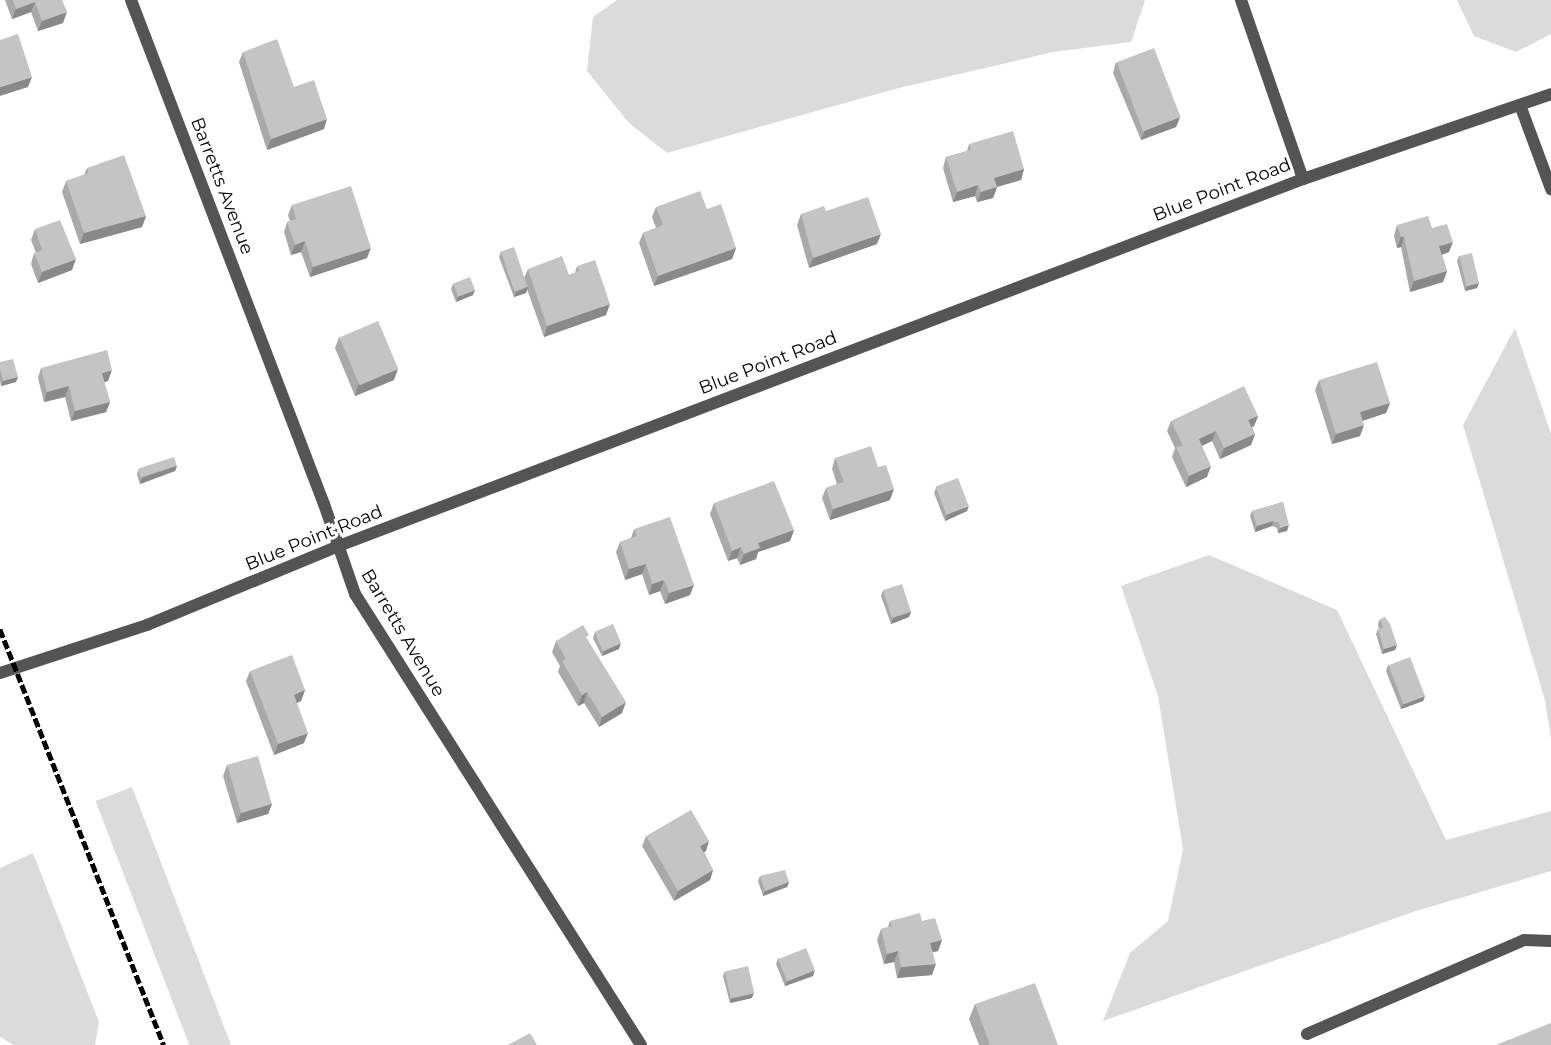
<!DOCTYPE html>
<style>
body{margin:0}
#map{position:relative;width:1551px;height:1045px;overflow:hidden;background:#fff;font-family:Montserrat,sans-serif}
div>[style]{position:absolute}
.green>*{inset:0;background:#dbdbdb;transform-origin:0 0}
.service>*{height:12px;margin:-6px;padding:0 6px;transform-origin:6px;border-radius:6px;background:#545454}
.minor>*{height:12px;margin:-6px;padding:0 6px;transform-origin:6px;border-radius:6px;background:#545454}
.tertiary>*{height:12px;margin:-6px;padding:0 6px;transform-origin:6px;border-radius:6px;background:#545454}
.rail>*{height:4.5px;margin-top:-2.25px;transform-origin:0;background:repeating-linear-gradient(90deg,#000 0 9px,transparent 0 12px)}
.wall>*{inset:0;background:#a9a9a9}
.shaded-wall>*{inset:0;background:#898989}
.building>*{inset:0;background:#c4c4c4;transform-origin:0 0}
span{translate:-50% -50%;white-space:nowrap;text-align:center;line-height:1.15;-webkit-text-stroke:6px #fff;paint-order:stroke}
.street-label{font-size:18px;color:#000}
</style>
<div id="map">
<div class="green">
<i style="clip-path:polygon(617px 0,1145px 0,1131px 42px,1053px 52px,895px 89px,667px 153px,629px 123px,587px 71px,593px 17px)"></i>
<i style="clip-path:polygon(1457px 0,1551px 0,1551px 34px,1516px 52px,1474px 36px)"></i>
<i style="clip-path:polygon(1515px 328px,1551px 434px,1551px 739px,1545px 700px,1463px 425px)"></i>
<i style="clip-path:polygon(1209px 555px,1337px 610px,1446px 840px,1551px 811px,1551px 871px,1416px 911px,1103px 1021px,1130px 953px,1168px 921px,1183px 849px,1158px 696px,1121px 586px)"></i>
<i style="left:132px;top:787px;width:277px;height:39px;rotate:69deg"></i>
<i style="clip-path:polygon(33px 853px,99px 1022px,95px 1045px,14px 1045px,0 1037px,0 868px)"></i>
</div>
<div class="service">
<i style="left:1520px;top:105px;width:90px;rotate:69.7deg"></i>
<i style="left:1307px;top:1034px;width:236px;rotate:-23.4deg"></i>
<i style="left:1524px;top:940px;width:27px;rotate:2deg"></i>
</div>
<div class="minor">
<i style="left:131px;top:0;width:540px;rotate:69.05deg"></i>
<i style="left:324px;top:504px;width:95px;rotate:71deg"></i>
<i style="left:355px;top:594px;width:534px;rotate:57.62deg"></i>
<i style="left:1241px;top:0;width:189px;rotate:70.9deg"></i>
</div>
<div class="tertiary">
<i style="left:0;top:673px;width:155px;rotate:-18.1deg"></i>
<i style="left:147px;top:625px;width:204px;rotate:-22.4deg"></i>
<i style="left:336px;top:547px;width:1035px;rotate:-20.83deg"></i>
<i style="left:1303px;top:179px;width:262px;rotate:-18.9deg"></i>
</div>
<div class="rail">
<i style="left:0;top:629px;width:447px;rotate:68.5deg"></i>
</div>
<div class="wall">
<i style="clip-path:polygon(5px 0,62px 0,63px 23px,38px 31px,31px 12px,12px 19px)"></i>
<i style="clip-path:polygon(243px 52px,294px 87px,324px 129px,267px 150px,239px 62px)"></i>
<i style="clip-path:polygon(1116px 62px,1180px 117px,1176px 127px,1141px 140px,1113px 73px)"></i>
<i style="clip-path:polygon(969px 144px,1024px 169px,1021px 180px,997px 187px,993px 198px,977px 202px,975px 196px,953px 202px,943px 168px,946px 157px,967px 151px)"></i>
<i style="clip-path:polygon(87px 168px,146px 216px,142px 227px,80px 244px,62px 192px,66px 181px,84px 175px)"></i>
<i style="clip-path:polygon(292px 205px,367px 258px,310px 277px,301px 252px,291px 255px,284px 232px,287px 222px,290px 221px,288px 215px)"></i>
<i style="clip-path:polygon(656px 207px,707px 209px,736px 248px,732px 259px,654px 286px,639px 243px,643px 233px,656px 228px,652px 217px)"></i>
<i style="clip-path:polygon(826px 211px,877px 244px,809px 268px,797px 225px,801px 214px)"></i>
<i style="clip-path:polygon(1397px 225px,1432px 228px,1449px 252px,1442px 255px,1447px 271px,1443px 282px,1410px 292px,1401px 247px,1397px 248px,1394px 236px)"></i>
<i style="clip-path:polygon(35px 229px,72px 270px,38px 283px,31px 264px,34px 253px,36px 253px,31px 240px)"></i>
<i style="clip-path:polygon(501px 251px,524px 278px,528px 269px,569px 275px,575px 273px,577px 266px,606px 315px,544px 337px,527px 289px,526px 293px,514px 297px,499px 257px)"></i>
<i style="clip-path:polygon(1459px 256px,1479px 283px,1477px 288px,1465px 291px,1457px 261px)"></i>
<i style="clip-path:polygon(453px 284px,473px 295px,456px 302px,451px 289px)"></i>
<i style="clip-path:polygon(339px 337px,394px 380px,355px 396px,335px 348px)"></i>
<i style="clip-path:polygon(0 362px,18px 377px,16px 382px,1px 386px,0 381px)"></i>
<i style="clip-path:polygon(41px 368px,108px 381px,104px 382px,110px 402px,106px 412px,71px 421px,65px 397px,44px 402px,38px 378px)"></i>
<i style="clip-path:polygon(1319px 380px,1390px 403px,1386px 413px,1362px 421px,1360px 436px,1332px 444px,1315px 390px)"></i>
<i style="clip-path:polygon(1258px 416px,1254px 426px,1252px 427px,1255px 434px,1251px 445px,1220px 459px,1212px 441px,1202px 446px,1207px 477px,1186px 487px,1172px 457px,1175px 448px,1167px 431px,1171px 421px)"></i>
<i style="clip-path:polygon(835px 458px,878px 467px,890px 500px,830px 520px,822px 498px,826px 488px,837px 484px,832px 469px)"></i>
<i style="clip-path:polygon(177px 466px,175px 471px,140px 484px,137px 475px,138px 470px)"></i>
<i style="clip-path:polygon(936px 488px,967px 511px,945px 521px,934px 493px)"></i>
<i style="clip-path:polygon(1283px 502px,1287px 531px,1278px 533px,1277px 528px,1272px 526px,1255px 532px,1250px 516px,1252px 511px)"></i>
<i style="clip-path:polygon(714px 503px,794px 530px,790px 541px,758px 552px,756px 559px,740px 565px,737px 558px,728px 561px,710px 514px)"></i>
<i style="clip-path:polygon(634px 529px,690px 595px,665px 604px,660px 591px,649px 595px,642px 574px,625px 580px,616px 552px,620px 542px,631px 538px)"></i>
<i style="clip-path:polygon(883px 590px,911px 612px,909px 617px,891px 624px,881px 596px)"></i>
<i style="clip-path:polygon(1380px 619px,1397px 645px,1395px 650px,1382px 654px,1376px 634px,1378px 629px,1379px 629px,1378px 624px)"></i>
<i style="clip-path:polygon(595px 632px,619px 649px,602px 656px,593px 638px)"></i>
<i style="clip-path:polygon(587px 639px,622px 713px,599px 727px,584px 703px,578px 706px,558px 672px,560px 666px,552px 652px,556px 641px)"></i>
<i style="clip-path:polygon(1388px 665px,1425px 696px,1423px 701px,1401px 709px,1386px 671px)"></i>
<i style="clip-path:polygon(250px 671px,305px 690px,301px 701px,297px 703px,304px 743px,274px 755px,246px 681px)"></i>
<i style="clip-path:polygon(227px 765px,272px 804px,268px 814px,237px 823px,223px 776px)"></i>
<i style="clip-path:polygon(646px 836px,706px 851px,704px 852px,713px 870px,710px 880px,674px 901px,642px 846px)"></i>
<i style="clip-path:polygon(760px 876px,789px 882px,787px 887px,763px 896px,758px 881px)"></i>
<i style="clip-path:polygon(890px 921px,922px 921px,942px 940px,938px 951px,932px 952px,932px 975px,897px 978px,894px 962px,884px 964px,877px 940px,881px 929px,888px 927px)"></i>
<i style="clip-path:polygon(778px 958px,813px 976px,785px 986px,776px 964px)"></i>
<i style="clip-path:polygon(725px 971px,752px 998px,730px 1003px,723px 976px)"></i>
<i style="clip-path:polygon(975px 1004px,1058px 1045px,979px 1045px,969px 1019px)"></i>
</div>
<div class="shaded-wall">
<i style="clip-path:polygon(35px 2px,31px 12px,12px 19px,16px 9px)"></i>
<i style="clip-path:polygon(67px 12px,63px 23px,38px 31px,42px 21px)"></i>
<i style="clip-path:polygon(32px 77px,28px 87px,0 96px,0 87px)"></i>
<i style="clip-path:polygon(1180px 117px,1176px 127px,1141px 140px,1145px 130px)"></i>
<i style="clip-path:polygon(327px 119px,324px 129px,267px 150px,271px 139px)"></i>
<i style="clip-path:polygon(1024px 169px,1021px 180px,993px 188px,997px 187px,993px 198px,977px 202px,981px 192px,994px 178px)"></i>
<i style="clip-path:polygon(978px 185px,975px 196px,953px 202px,957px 192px)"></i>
<i style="clip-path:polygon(146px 216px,142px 227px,80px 244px,84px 233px)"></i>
<i style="clip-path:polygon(881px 234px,877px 244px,809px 268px,813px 258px)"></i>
<i style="clip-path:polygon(1401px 237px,1404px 237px,1401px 247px,1397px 248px)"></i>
<i style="clip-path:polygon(305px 241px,301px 252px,291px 255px,295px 245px)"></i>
<i style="clip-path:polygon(1453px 242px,1449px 252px,1435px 257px,1439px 246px)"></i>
<i style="clip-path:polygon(371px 248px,367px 258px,310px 277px,313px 267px)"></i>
<i style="clip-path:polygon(736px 248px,732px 259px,654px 286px,658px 276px)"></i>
<i style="clip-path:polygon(76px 259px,72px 270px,38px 283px,42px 272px)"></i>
<i style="clip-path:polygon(1447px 271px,1443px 282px,1410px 292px,1414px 281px)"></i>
<i style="clip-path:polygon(1479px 283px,1477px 288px,1465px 291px,1467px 286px)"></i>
<i style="clip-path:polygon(528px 287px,526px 293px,514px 297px,516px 292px)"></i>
<i style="clip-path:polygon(475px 290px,473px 295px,456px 302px,458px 297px)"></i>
<i style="clip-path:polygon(610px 304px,606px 315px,544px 337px,547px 326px)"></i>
<i style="clip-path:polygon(398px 369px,394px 380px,355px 396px,358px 385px)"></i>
<i style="clip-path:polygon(112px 370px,108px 381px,98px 384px,102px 373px)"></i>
<i style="clip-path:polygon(18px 377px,16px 382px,1px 386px,3px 381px)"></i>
<i style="clip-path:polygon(69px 386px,65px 397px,44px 402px,47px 392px)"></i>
<i style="clip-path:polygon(110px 402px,106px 412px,71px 421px,75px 411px)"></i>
<i style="clip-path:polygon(1390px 403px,1386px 413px,1356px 423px,1360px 412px)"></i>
<i style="clip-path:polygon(1258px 416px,1254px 426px,1244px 431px,1248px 420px)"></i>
<i style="clip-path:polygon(1364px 425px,1360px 436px,1332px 444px,1336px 434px)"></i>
<i style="clip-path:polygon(1216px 431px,1212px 441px,1195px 449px,1199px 439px)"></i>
<i style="clip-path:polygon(1255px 434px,1251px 445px,1220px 459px,1224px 448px)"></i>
<i style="clip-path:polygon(177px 466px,175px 471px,140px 484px,142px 478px)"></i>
<i style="clip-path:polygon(1211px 466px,1207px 477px,1186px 487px,1189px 476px)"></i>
<i style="clip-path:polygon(894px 489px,890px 500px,830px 520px,833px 509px)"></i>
<i style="clip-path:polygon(969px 506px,967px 511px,945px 521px,947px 515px)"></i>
<i style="clip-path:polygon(1273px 521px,1272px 526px,1255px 532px,1257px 526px)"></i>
<i style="clip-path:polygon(1289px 525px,1287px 531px,1278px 533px,1280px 528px)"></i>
<i style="clip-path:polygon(794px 530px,790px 541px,758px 552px,756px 559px,740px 565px,744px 554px,758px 543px)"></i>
<i style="clip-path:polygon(741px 547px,737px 558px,728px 561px,732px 551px)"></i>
<i style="clip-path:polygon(646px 564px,642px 574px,625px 580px,629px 569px)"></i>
<i style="clip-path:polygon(664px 580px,660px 591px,649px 595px,652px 584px)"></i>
<i style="clip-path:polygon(694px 585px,690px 595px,665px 604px,669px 593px)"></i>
<i style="clip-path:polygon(911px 612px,909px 617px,891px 624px,893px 618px)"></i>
<i style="clip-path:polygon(621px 643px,619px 649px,602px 656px,604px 651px)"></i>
<i style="clip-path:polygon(1397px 645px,1395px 650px,1382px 654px,1384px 649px)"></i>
<i style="clip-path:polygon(305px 690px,301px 701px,290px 706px,294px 695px)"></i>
<i style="clip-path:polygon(587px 692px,584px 703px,578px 706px,582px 695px)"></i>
<i style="clip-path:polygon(1425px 696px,1423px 701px,1401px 709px,1403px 704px)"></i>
<i style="clip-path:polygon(626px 702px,622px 713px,599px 727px,602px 717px)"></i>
<i style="clip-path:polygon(308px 733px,304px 743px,274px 755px,278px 744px)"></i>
<i style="clip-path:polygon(272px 804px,268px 814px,237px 823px,241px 813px)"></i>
<i style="clip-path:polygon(709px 841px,706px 851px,696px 856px,700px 846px)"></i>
<i style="clip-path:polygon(713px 870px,710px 880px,674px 901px,678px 891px)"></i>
<i style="clip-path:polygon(789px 882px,787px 887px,763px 896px,765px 891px)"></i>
<i style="clip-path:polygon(942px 940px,938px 951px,926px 954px,930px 943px)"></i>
<i style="clip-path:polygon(898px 951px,894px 962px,884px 964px,887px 954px)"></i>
<i style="clip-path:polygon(936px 964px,932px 975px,897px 978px,901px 967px)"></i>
<i style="clip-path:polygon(815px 970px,813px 976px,785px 986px,787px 981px)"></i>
<i style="clip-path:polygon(754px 993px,752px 998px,730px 1003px,731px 998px)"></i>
</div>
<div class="building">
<i style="clip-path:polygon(13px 0,62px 0,67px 12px,42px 21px,35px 2px,16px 9px)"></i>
<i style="clip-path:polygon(18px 34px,32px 77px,0 87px,0 40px)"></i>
<i style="clip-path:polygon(277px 39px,294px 87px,314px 80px,327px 119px,271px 139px,243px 52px)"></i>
<i style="left:1154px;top:48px;width:74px;height:40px;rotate:69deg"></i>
<i style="clip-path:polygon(1013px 131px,1024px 169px,994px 178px,997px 187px,981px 192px,978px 185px,957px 192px,946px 157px,971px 150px,969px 144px)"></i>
<i style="clip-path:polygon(124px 155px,146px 216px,84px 233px,66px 181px,88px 173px,87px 168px)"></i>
<i style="clip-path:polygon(351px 186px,371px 248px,313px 267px,305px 241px,295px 245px,287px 222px,296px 219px,292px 205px)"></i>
<i style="clip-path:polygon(700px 191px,707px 209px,721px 204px,736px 248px,658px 276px,643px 233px,663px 225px,656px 207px)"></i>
<i style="clip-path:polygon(868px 197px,881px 234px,813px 258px,801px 214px,824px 206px,826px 211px)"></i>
<i style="clip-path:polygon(1428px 216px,1432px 228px,1447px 224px,1453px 242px,1439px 246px,1447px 271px,1414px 281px,1404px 237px,1401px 237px,1397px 225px)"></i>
<i style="clip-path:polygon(60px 220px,76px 259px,42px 272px,34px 253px,42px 250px,35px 229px)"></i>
<i style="left:514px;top:247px;width:42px;height:14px;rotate:71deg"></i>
<i style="left:1472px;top:253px;width:31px;height:13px;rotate:77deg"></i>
<i style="clip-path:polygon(562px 256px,569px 275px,579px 271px,577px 266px,595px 260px,610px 304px,547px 326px,528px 269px)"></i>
<i style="left:470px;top:277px;width:14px;height:18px;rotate:69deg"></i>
<i style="left:378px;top:321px;width:52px;height:42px;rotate:67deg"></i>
<i style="clip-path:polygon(107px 350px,112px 370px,102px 373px,110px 402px,75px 411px,69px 386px,47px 392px,41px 368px)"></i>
<i style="clip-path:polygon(13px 359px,18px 377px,3px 381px,0 368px,0 362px)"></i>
<i style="clip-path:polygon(1377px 362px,1390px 403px,1360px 412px,1364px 425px,1336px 434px,1319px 380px)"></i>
<i style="clip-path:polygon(1244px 386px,1258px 416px,1248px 420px,1255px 434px,1224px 448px,1216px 431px,1199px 439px,1211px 466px,1189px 476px,1176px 447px,1183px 446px,1171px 421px)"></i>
<i style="clip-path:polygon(871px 446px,878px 467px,886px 465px,894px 489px,833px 509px,826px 488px,844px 482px,835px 458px)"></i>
<i style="left:174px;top:457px;width:9px;height:38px;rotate:72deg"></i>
<i style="left:958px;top:478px;width:30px;height:24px;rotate:69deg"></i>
<i style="clip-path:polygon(774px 481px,794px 530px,758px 543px,760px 548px,744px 554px,741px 547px,732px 551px,714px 503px)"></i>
<i style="clip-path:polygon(1283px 502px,1289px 525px,1280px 528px,1279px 523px,1273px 521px,1257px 526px,1252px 511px)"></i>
<i style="clip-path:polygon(670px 517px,694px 585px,669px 593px,664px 580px,652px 584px,646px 564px,629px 569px,620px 542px,637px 536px,634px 529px)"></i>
<i style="left:902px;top:584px;width:29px;height:20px;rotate:72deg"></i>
<i style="clip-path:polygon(1385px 617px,1390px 624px,1397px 645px,1384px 649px,1378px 629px,1383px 628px,1380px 619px)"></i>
<i style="left:613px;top:624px;width:21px;height:20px;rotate:67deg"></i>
<i style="clip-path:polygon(583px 625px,589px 635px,586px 637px,626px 702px,602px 717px,587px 692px,582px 695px,562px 661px,566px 659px,556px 641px)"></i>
<i style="clip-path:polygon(292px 655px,305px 690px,294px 695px,308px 733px,278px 744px,250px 671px)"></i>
<i style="left:1410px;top:657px;width:42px;height:23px;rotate:69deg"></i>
<i style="left:258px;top:756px;width:50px;height:32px;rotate:74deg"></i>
<i style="clip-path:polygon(691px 810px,709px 841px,700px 846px,713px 870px,678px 891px,646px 836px)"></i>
<i style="clip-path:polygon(785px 870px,789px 882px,765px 891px,760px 876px)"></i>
<i style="clip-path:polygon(920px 913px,922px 921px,935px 918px,942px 940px,930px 943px,936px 964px,901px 967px,898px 951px,887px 954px,881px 929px,892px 926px,890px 921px)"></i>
<i style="left:806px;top:948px;width:24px;height:30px;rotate:68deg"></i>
<i style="left:748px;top:966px;width:28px;height:24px;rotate:77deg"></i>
<i style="clip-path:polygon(1035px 983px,1058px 1045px,990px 1045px,975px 1004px)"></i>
<i style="clip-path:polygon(1551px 1023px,1551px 1045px,1496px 1045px)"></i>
<i style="clip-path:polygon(530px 1033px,537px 1045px,508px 1045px)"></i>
</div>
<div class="street-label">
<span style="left:222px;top:186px;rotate:69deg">Barretts Avenue</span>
<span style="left:1222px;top:190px;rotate:-21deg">Blue Point Road</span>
<span style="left:768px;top:363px;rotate:-21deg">Blue Point Road</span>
<span style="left:314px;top:538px;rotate:-22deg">Blue Point Road</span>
<span style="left:403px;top:633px;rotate:59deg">Barretts Avenue</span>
</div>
</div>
